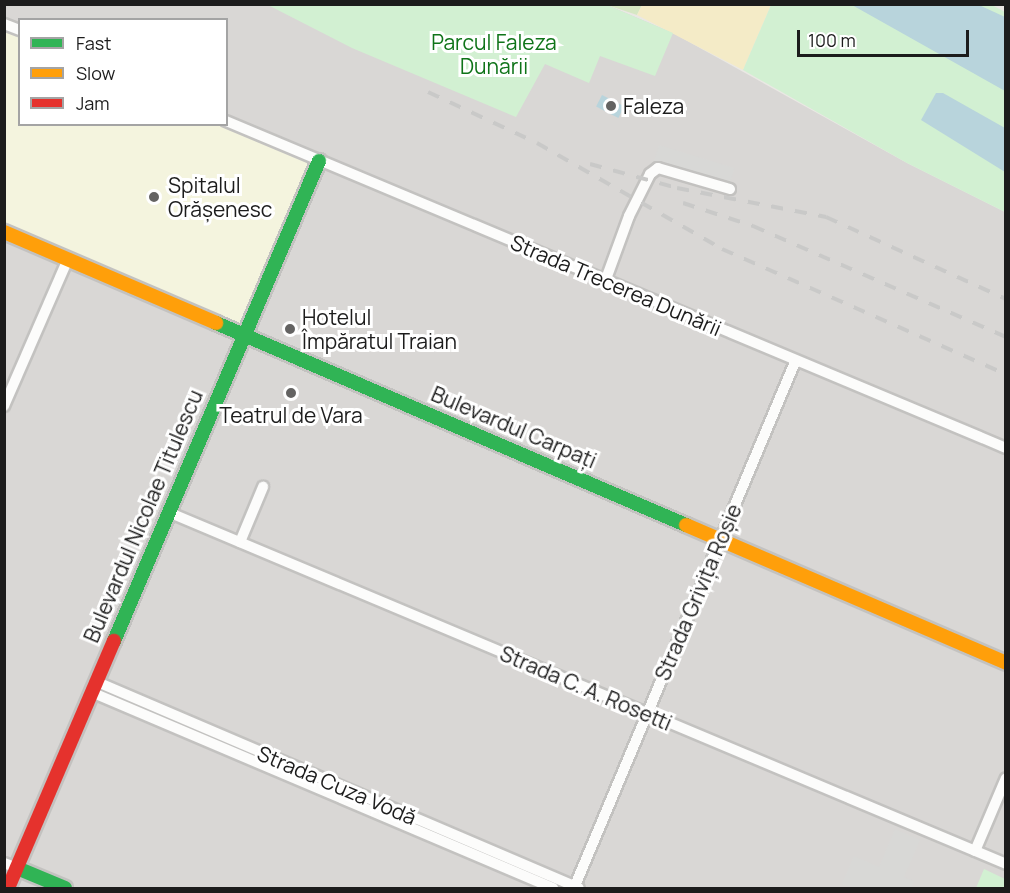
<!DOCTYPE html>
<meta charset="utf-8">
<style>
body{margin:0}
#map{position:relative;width:1010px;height:893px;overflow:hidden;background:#eae8e4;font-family:Manrope,sans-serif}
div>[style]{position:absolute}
.residential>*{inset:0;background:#d9d7d5}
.education>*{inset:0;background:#f4f4de}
.religious>*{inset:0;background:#d8d8d6;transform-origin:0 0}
.grass>*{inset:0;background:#d6e7c3}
.sand>*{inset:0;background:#f4ebc7}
.park>*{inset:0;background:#d2f0d2}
.water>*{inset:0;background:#b8d4dc;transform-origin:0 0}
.roads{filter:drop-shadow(2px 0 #c3c2c0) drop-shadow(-2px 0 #c3c2c0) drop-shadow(0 2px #c3c2c0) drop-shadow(0 -2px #c3c2c0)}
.street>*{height:10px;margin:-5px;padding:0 5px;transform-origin:5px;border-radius:5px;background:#fcfcfb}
.fast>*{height:14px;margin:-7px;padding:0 7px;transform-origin:7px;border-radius:7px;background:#30b455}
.slow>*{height:14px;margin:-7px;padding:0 7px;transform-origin:7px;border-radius:7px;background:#ff9f0a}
.jam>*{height:14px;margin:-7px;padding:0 7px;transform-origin:7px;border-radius:7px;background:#e5322d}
.rail>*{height:4px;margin-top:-2px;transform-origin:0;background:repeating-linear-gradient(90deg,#c9c9c8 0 12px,transparent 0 24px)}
.dots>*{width:16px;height:16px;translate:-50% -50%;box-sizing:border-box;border:3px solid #fff;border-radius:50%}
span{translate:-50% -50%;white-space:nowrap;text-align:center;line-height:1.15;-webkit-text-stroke:6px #fff;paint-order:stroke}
.park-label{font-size:21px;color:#0f7419}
.poi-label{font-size:21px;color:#1c1c1c}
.left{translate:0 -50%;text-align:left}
.street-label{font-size:21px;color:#1c1c1c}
.frame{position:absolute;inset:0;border:6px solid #1c1c1c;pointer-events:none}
.legend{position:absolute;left:18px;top:18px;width:210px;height:108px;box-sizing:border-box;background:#fff;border:2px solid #a4a4a4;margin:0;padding:8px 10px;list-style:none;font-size:18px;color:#1c1c1c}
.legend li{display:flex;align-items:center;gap:12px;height:30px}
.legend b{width:30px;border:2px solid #a4a4a4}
.scale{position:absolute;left:797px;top:30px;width:172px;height:27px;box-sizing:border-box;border:3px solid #1c1c1c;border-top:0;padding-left:8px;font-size:18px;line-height:21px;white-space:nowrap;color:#1c1c1c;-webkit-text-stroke:4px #fff;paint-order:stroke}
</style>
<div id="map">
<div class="residential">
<i style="clip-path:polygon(evenodd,5px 5px,607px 5px,673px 33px,907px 163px,1005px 212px,1005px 888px,5px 888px,5px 5px,20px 20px,226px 20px,226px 124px,20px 124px,20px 20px)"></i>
</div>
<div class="education">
<i style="clip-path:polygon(4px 24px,19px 30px,20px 124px,226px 124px,319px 161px,245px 334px,5px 232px)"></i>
</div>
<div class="religious">
<i style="left:659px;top:145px;width:79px;height:17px;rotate:17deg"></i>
<i style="clip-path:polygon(895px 829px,920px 840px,904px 877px,914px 881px,911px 888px,853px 888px,842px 884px,854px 856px,879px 867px)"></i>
</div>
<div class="grass">
<i style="clip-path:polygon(607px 5px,642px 5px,637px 15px)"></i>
</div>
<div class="sand">
<i style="clip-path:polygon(642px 5px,771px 5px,743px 70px,637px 15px)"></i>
</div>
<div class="park">
<i style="clip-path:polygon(990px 4px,1005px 12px,1005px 212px,907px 163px,743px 70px,771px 5px)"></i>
<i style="clip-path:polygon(268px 5px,607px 5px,673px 33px,655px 76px,600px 56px,589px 83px,545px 64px,516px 117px,352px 48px)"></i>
<i style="clip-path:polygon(984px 869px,1005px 879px,1005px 888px,976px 888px)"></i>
</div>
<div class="water">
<i style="clip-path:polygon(852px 5px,979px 5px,1005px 17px,1005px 91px)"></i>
<i style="clip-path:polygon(936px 93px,943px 93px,1005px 128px,1005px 172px,921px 120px)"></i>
<i style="left:602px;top:95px;width:25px;height:13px;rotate:27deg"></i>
</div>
<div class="roads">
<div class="street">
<i style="left:4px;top:24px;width:17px;rotate:21deg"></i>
<i style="left:226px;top:121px;width:846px;rotate:22.74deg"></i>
<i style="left:606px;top:279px;width:67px;rotate:-69.9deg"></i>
<i style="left:629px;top:216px;width:47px;rotate:-63.4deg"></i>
<i style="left:650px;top:174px;width:10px;rotate:-37deg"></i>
<i style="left:658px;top:168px;width:75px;rotate:16.3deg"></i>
<i style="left:4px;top:406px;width:160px;rotate:-66.5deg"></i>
<i style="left:168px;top:512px;width:909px;rotate:22.78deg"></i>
<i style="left:240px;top:542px;width:60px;rotate:-67.3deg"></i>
<i style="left:95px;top:681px;width:526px;rotate:23.16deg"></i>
<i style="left:91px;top:692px;width:502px;rotate:22.99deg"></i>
<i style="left:975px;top:851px;width:79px;rotate:-67deg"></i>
<i style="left:4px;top:863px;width:14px;rotate:21deg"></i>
<i style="left:574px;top:888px;width:571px;rotate:-67.21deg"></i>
</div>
<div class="fast">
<i style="left:216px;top:323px;width:512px;rotate:23.26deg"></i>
<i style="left:114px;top:641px;width:522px;rotate:-66.87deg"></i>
<i style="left:17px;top:868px;width:52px;rotate:22.6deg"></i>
</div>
<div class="slow">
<i style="left:4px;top:232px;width:231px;rotate:23.2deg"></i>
<i style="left:686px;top:525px;width:348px;rotate:23.3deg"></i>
</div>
<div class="jam">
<i style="left:8px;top:888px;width:269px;rotate:-66.8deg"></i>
</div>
</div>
<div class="rail">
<i style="left:428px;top:92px;width:120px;rotate:25.1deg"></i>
<i style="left:537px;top:143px;width:213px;rotate:29.8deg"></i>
<i style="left:722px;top:249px;width:310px;rotate:23.8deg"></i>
<i style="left:590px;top:164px;width:90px;rotate:15.4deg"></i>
<i style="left:677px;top:188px;width:152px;rotate:11deg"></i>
<i style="left:826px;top:217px;width:198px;rotate:24.5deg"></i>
<i style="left:683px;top:203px;width:74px;rotate:18.2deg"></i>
<i style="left:753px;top:226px;width:276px;rotate:23.7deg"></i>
</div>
<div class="dots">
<i style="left:611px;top:106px;background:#646362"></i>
<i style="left:154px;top:197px;background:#646362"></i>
<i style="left:290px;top:329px;background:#646362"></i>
<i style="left:291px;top:393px;background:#646362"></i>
</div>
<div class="park-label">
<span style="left:494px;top:54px">Parcul Faleza<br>Dunării</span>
</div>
<div class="poi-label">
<span class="left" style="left:623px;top:106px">Faleza</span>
<span class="left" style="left:168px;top:197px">Spitalul<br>Orășenesc</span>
<span class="left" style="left:302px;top:329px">Hotelul<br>Împăratul Traian</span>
<span style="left:291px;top:415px">Teatrul de Vara</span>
</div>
<div class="street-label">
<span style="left:616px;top:285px;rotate:23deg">Strada Trecerea Dunării</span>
<span style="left:514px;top:427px;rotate:23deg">Bulevardul Carpați</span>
<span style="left:143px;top:516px;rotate:-67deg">Bulevardul Nicolae Titulescu</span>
<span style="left:698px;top:592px;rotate:-67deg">Strada Grivița Roșie</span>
<span style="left:586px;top:688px;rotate:23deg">Strada C. A. Rosetti</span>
<span style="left:337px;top:785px;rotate:23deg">Strada Cuza Vodă</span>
</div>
<div class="frame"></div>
<ul class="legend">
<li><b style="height:8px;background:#30b455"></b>Fast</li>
<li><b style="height:8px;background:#ff9f0a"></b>Slow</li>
<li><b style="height:8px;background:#e5322d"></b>Jam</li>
</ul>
<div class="scale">100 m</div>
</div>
